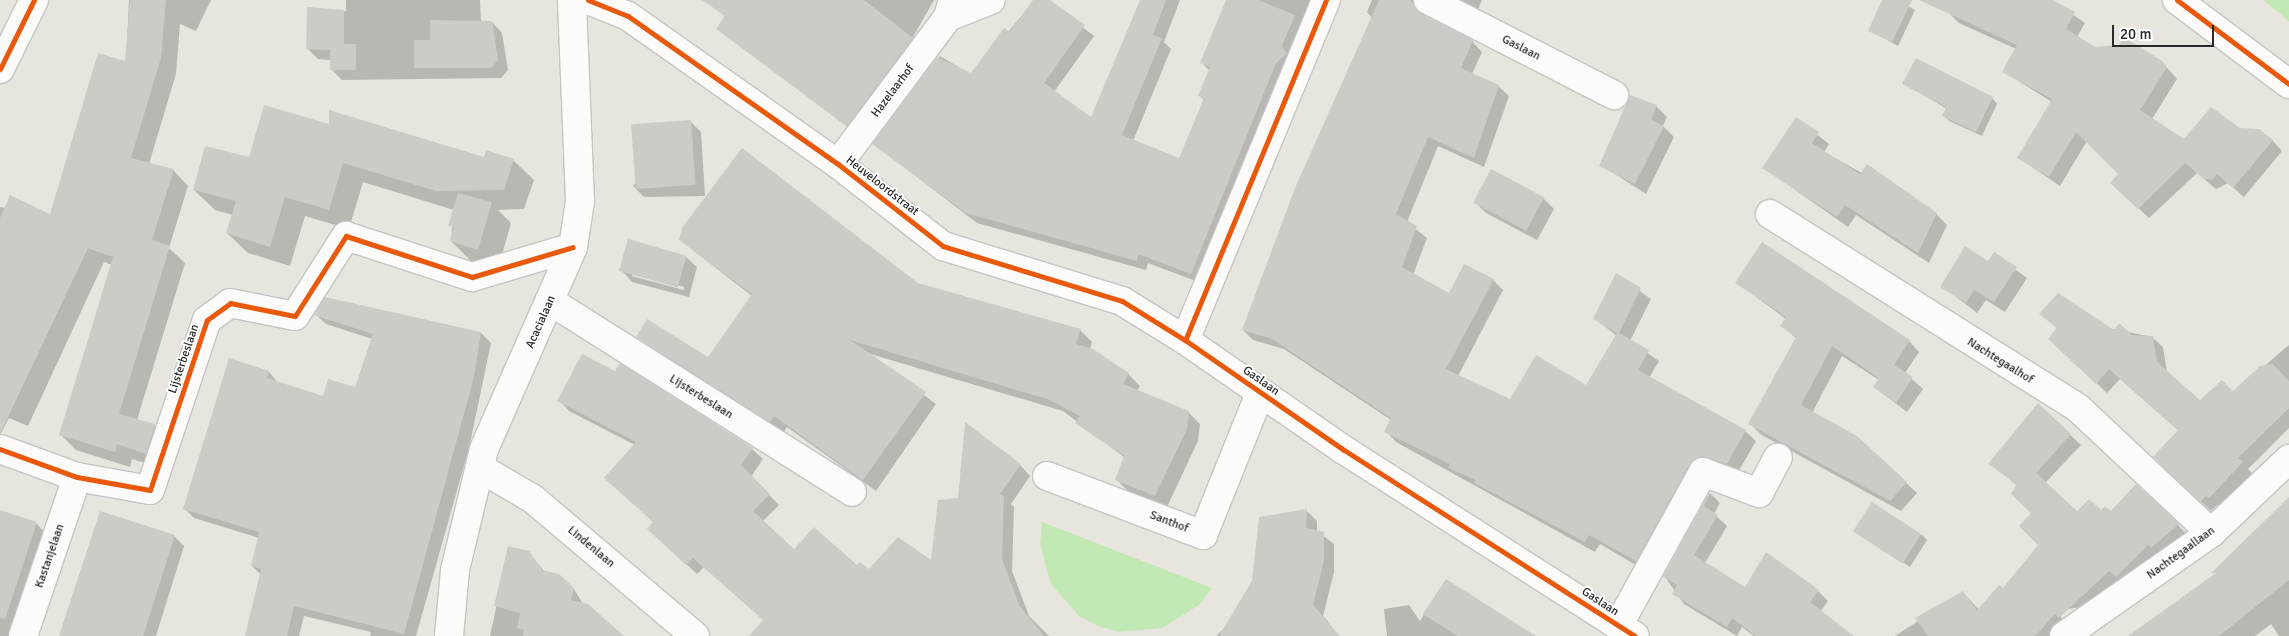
<!DOCTYPE html>
<style>
body{margin:0}
#map{position:relative;width:2289px;height:636px;overflow:hidden;background:#e8e5de;font-family:Signika,sans-serif}
div>[style]{position:absolute}
.green>*{inset:0;background:#c2e8b3}
.shadow>*{inset:0;background:#0003}
.building>*{inset:0;background:#cdcbc5;transform-origin:0 0}
.roads{filter:drop-shadow(1px 0 #c5c4c4) drop-shadow(-1px 0 #c5c4c4) drop-shadow(0 1px #c5c4c4) drop-shadow(0 -1px #c5c4c4)}
.minor>*{height:28px;margin:-14px;padding:0 14px;transform-origin:14px;border-radius:14px;background:#fcfbfa}
.cycleway>*{height:5px;margin:-2.5px;padding:0 2.5px;transform-origin:2.5px;border-radius:2.5px;background:#e8590c}
span{translate:-50% -50%;white-space:nowrap;text-align:center;line-height:1.15;-webkit-text-stroke:4px #fff;paint-order:stroke}
.street-label{font-size:12px;color:#292929}
.scale{position:absolute;left:2112px;top:25px;width:102px;height:22px;box-sizing:border-box;border:2px solid #292929;border-top:0;padding-left:6px;font-size:15px;line-height:18px;white-space:nowrap;color:#292929;-webkit-text-stroke:4px #fff;paint-order:stroke}
</style>
<div id="map">
<div class="green">
<i style="clip-path:polygon(2263px 0,2289px 0,2289px 22px,2282px 15px)"></i>
<i style="clip-path:polygon(1042px 522px,1212px 588px,1199px 605px,1162px 628px,1119px 632px,1098px 626px,1079px 616px,1051px 584px,1040px 544px)"></i>
</div>
<div class="shadow">
<i style="clip-path:polygon(129px 0,211px 0,196px 31px,180px 24px,176px 74px,149px 164px,173px 170px,188px 186px,169px 248px,185px 263px,137px 420px,154px 425px,170px 440px,161px 468px,132px 459px,130px 467px,76px 450px,60px 434px,112px 265px,104px 262px,28px 426px,9px 418px,0 435px,0 207px,51px 216px,126px 63px)"></i>
<i style="clip-path:polygon(346px 0,480px 0,481px 22px,492px 22px,502px 33px,508px 70px,501px 78px,342px 80px,331px 69px,331px 60px,318px 59px,308px 49px,308px 8px,346px 11px)"></i>
<i style="clip-path:polygon(733px 0,934px 0,912px 39px,922px 48px,857px 134px,718px 29px)"></i>
<i style="clip-path:polygon(1035px 0,1048px 0,1094px 36px,1054px 92px,1091px 119px,1141px 0,1180px 0,1164px 42px,1171px 49px,1133px 141px,1180px 160px,1204px 100px,1200px 96px,1210px 71px,1201px 62px,1228px 0,1314px 0,1201px 283px,1148px 263px,1146px 270px,977px 223px,874px 144px,940px 56px,972px 75px)"></i>
<i style="clip-path:polygon(1372px 0,1428px 0,1422px 11px,1426px 18px,1472px 41px,1482px 52px,1472px 74px,1498px 86px,1509px 96px,1484px 167px,1438px 146px,1407px 222px,1427px 238px,1413px 275px,1449px 294px,1493px 280px,1503px 290px,1458px 376px,1510px 401px,1587px 386px,1617px 336px,1594px 318px,1617px 275px,1651px 299px,1630px 341px,1659px 361px,1649px 378px,1745px 431px,1756px 441px,1737px 474px,1712px 466px,1646px 571px,1600px 544px,1595px 552px,1396px 442px,1386px 431px,1391px 420px,1284px 349px,1253px 340px,1243px 330px,1372px 18px,1367px 12px)"></i>
<i style="clip-path:polygon(1452px 0,1482px 0,1477px 12px)"></i>
<i style="clip-path:polygon(1883px 0,1898px 0,1915px 10px,1898px 46px,1869px 30px)"></i>
<i style="clip-path:polygon(1955px 0,2052px 0,2085px 23px,2077px 37px,2094px 48px,2161px 62px,2172px 73px,2177px 79px,2152px 119px,2184px 140px,2240px 130px,2272px 140px,2282px 151px,2244px 197px,2228px 183px,2216px 189px,2197px 173px,2149px 218px,2112px 183px,2120px 174px,2087px 141px,2060px 186px,2019px 158px,2052px 102px,2004px 72px,2016px 49px,1959px 23px,1949px 13px)"></i>
<i style="clip-path:polygon(1904px 83px,1992px 98px,1997px 104px,1982px 136px,1949px 121px,1944px 115px,1947px 109px)"></i>
<i style="clip-path:polygon(1656px 106px,1667px 117px,1663px 126px,1674px 137px,1646px 194px,1601px 165px)"></i>
<i style="clip-path:polygon(1797px 119px,1829px 144px,1824px 152px,1936px 214px,1947px 225px,1929px 263px,1856px 215px,1848px 227px,1764px 168px)"></i>
<i style="clip-path:polygon(690px 121px,701px 132px,705px 196px,644px 197px,633px 186px)"></i>
<i style="clip-path:polygon(330px 126px,485px 159px,513px 160px,534px 180px,524px 209px,498px 210px,511px 223px,498px 269px,471px 261px,451px 241px,454px 210px,363px 182px,349px 229px,305px 216px,290px 266px,248px 253px,227px 233px,233px 215px,215px 210px,194px 190px,250px 158px)"></i>
<i style="clip-path:polygon(1543px 198px,1554px 209px,1537px 240px,1486px 213px,1475px 202px)"></i>
<i style="clip-path:polygon(680px 240px,918px 284px,1080px 330px,1092px 342px,1090px 349px,1128px 374px,1140px 386px,1137px 391px,1188px 412px,1200px 424px,1198px 441px,1167px 507px,1128px 491px,1116px 479px,1125px 458px,1063px 411px,867px 353px,936px 404px,876px 491px,787px 427px,783px 433px,637px 337px,708px 359px,752px 296px)"></i>
<i style="clip-path:polygon(1994px 254px,2027px 278px,2005px 312px,1986px 300px,1977px 313px,1942px 286px,1988px 263px)"></i>
<i style="clip-path:polygon(evenodd,686px 257px,697px 267px,689px 297px,632px 282px,622px 271px,686px 257px,632px 273px,684px 287px,684px 290px,632px 276px,632px 273px)"></i>
<i style="clip-path:polygon(1737px 283px,1909px 341px,1919px 352px,1905px 373px,1923px 389px,1907px 412px,1874px 387px,1879px 380px,1842px 356px,1812px 413px,1856px 437px,1917px 493px,1901px 511px,1760px 434px,1750px 423px,1797px 339px,1782px 326px,1786px 319px)"></i>
<i style="clip-path:polygon(2041px 314px,2152px 337px,2163px 347px,2167px 372px,2200px 402px,2233px 393px,2289px 345px,2289px 428px,2248px 469px,2252px 473px,2220px 508px,2217px 505px,2211px 511px,2165px 468px,2179px 431px,2120px 379px,2107px 393px,2060px 349px,2058px 329px)"></i>
<i style="clip-path:polygon(316px 315px,481px 333px,491px 343px,469px 448px,416px 636px,370px 636px,371px 632px,304px 616px,299px 636px,246px 636px,261px 575px,252px 566px,259px 538px,194px 518px,184px 508px,269px 372px,278px 383px,324px 397px,356px 389px,372px 339px,326px 324px)"></i>
<i style="clip-path:polygon(559px 400px,752px 449px,763px 459px,751px 477px,779px 505px,762px 522px,794px 551px,870px 571px,932px 562px,959px 499px,1020px 465px,1030px 476px,1011px 504px,1014px 507px,1012px 571px,1029px 616px,1049px 636px,782px 636px,704px 567px,697px 574px,659px 539px,635px 445px,569px 411px)"></i>
<i style="clip-path:polygon(2038px 405px,2081px 445px,2045px 483px,2077px 513px,2111px 512px,2136px 485px,2188px 535px,2126px 587px,2120px 580px,2094px 606px,2056px 610px,2069px 628px,2062px 636px,1895px 636px,1963px 592px,1979px 610px,2003px 590px,2040px 545px,2033px 513px,2018px 486px,1990px 464px)"></i>
<i style="clip-path:polygon(1710px 493px,1720px 503px,1714px 514px,1727px 526px,1705px 563px,1746px 589px,1818px 591px,1828px 601px,1820px 612px,1853px 636px,1754px 636px,1742px 627px,1737px 636px,1684px 604px,1665px 577px)"></i>
<i style="clip-path:polygon(2289px 498px,2289px 636px,2279px 636px,2271px 624px,2255px 636px,2132px 636px,2215px 575px)"></i>
<i style="clip-path:polygon(1306px 510px,1317px 521px,1317px 531px,1334px 544px,1334px 572px,1323px 616px,1328px 621px,1317px 636px,1216px 636px,1230px 623px)"></i>
<i style="clip-path:polygon(0 512px,36px 523px,46px 534px,13px 636px,0 636px)"></i>
<i style="clip-path:polygon(101px 513px,175px 537px,184px 546px,156px 636px,60px 636px)"></i>
<i style="clip-path:polygon(1855px 531px,1922px 535px,1927px 540px,1910px 567px)"></i>
<i style="clip-path:polygon(509px 548px,528px 552px,545px 572px,574px 589px,583px 604px,623px 636px,490px 636px)"></i>
<i style="clip-path:polygon(1446px 580px,1532px 636px,1387px 636px,1384px 609px,1409px 605px,1420px 621px)"></i>
</div>
<div class="building">
<i style="clip-path:polygon(130px 0,166px 0,161px 58px,131px 158px,174px 169px,152px 240px,170px 246px,119px 414px,155px 424px,146px 454px,117px 444px,115px 452px,59px 435px,113px 257px,88px 248px,0 434px,0 218px,10px 195px,50px 214px,98px 53px,125px 61px)"></i>
<i style="clip-path:polygon(702px 0,864px 0,913px 38px,847px 126px,716px 29px,725px 16px)"></i>
<i style="clip-path:polygon(1033px 0,1050px 0,1085px 25px,1044px 83px,1091px 117px,1140px 0,1166px 0,1153px 35px,1162px 38px,1122px 135px,1179px 158px,1204px 98px,1198px 96px,1210px 67px,1200px 63px,1226px 0,1258px 0,1295px 15px,1282px 46px,1287px 54px,1276px 63px,1191px 274px,1138px 254px,1137px 261px,966px 213px,872px 144px,937px 57px,971px 73px,1004px 28px,1010px 32px)"></i>
<i style="clip-path:polygon(1379px 0,1410px 0,1421px 14px,1473px 40px,1461px 68px,1499px 85px,1474px 158px,1428px 137px,1396px 214px,1417px 226px,1402px 267px,1449px 293px,1464px 264px,1494px 279px,1446px 369px,1510px 399px,1536px 355px,1586px 385px,1617px 333px,1593px 319px,1616px 273px,1641px 288px,1619px 333px,1649px 350px,1638px 370px,1746px 430px,1727px 464px,1702px 456px,1690px 464px,1636px 561px,1589px 535px,1585px 542px,1474px 483px,1476px 480px,1448px 468px,1450px 464px,1384px 432px,1391px 418px,1272px 339px,1242px 330px,1295px 188px)"></i>
<i style="clip-path:polygon(1882px 0,1912px 0,1892px 42px,1868px 31px)"></i>
<i style="clip-path:polygon(1919px 0,2053px 0,2075px 12px,2066px 29px,2095px 47px,2119px 45px,2124px 37px,2162px 61px,2167px 67px,2140px 110px,2184px 139px,2211px 107px,2240px 128px,2259px 129px,2273px 140px,2233px 188px,2217px 174px,2212px 180px,2204px 179px,2185px 163px,2138px 209px,2110px 183px,2118px 174px,2076px 132px,2049px 177px,2017px 158px,2052px 99px,2002px 72px,2017px 45px)"></i>
<i style="clip-path:polygon(307px 7px,344px 10px,344px 44px,356px 44px,356px 70px,330px 70px,330px 50px,306px 49px)"></i>
<i style="clip-path:polygon(430px 20px,492px 21px,498px 60px,491px 68px,414px 68px,414px 40px,430px 40px)"></i>
<i style="clip-path:polygon(1916px 58px,1993px 97px,1976px 132px,1942px 116px,1946px 107px,1902px 84px)"></i>
<i style="clip-path:polygon(1630px 95px,1657px 105px,1651px 120px,1664px 126px,1635px 184px,1599px 166px)"></i>
<i style="clip-path:polygon(264px 105px,329px 124px,329px 110px,484px 157px,486px 150px,514px 159px,504px 190px,436px 191px,343px 163px,329px 210px,285px 197px,270px 247px,226px 233px,236px 201px,193px 190px,205px 146px,249px 157px)"></i>
<i style="clip-path:polygon(1796px 117px,1819px 132px,1812px 143px,1860px 174px,1867px 164px,1937px 213px,1918px 253px,1845px 205px,1837px 217px,1762px 168px)"></i>
<i style="left:691px;top:120px;width:65px;height:60px;rotate:86deg"></i>
<i style="clip-path:polygon(742px 148px,918px 283px,1081px 329px,1076px 344px,1093px 349px,1129px 373px,1123px 384px,1189px 411px,1187px 429px,1155px 496px,1115px 480px,1124px 456px,1075px 423px,1080px 416px,1050px 400px,850px 340px,926px 392px,863px 480px,774px 416px,770px 422px,636px 337px,647px 319px,708px 357px,752px 294px,679px 240px,682px 228px)"></i>
<i style="left:1491px;top:169px;width:60px;height:38px;rotate:28deg"></i>
<i style="clip-path:polygon(458px 193px,492px 202px,478px 250px,450px 241px,454px 227px,448px 226px)"></i>
<i style="left:628px;top:239px;width:61px;height:33px;rotate:16deg"></i>
<i style="clip-path:polygon(1762px 242px,1910px 340px,1894px 365px,1913px 377px,1896px 403px,1873px 387px,1879px 378px,1832px 346px,1801px 405px,1857px 436px,1907px 482px,1890px 501px,1748px 424px,1796px 337px,1780px 326px,1786px 317px,1735px 283px)"></i>
<i style="clip-path:polygon(1965px 246px,1988px 261px,1994px 252px,2017px 267px,1994px 302px,1974px 290px,1966px 303px,1940px 287px)"></i>
<i style="clip-path:polygon(2058px 293px,2114px 330px,2119px 323px,2132px 335px,2153px 336px,2157px 362px,2200px 400px,2222px 380px,2233px 391px,2260px 366px,2273px 364px,2289px 381px,2289px 408px,2238px 458px,2243px 462px,2209px 498px,2206px 496px,2200px 502px,2153px 457px,2178px 430px,2109px 369px,2096px 384px,2048px 339px,2057px 328px,2039px 314px)"></i>
<i style="clip-path:polygon(325px 297px,481px 332px,474px 377px,404px 634px,294px 606px,287px 636px,245px 636px,261px 569px,251px 566px,259px 532px,183px 509px,229px 358px,269px 371px,267px 378px,323px 396px,328px 379px,355px 387px,373px 334px,314px 315px)"></i>
<i style="clip-path:polygon(582px 354px,615px 371px,620px 363px,753px 448px,741px 465px,770px 494px,753px 511px,794px 549px,814px 527px,857px 565px,860px 562px,869px 569px,898px 537px,931px 560px,938px 500px,958px 498px,965px 422px,1021px 464px,1000px 494px,1004px 496px,1002px 559px,1019px 605px,1044px 636px,749px 636px,763px 620px,693px 558px,686px 565px,647px 529px,653px 522px,604px 478px,636px 442px,557px 401px)"></i>
<i style="clip-path:polygon(2038px 403px,2071px 434px,2036px 473px,2077px 511px,2089px 499px,2101px 510px,2105px 506px,2111px 511px,2136px 484px,2179px 524px,2151px 548px,2148px 545px,2116px 577px,2109px 571px,2059px 618px,2055px 614px,2035px 636px,1928px 636px,1915px 618px,1963px 591px,1977px 610px,1999px 585px,2003px 588px,2038px 545px,2019px 526px,2031px 513px,2011px 494px,2017px 484px,1988px 464px)"></i>
<i style="clip-path:polygon(1710px 491px,1704px 506px,1718px 515px,1694px 555px,1745px 587px,1766px 552px,1819px 590px,1810px 602px,1854px 636px,1756px 636px,1732px 618px,1727px 627px,1672px 594px,1677px 585px,1663px 577px)"></i>
<i style="clip-path:polygon(2289px 497px,2289px 580px,2219px 636px,2128px 636px,2216px 573px,2211px 573px)"></i>
<i style="left:1872px;top:502px;width:59px;height:35px;rotate:33deg"></i>
<i style="clip-path:polygon(1307px 509px,1306px 528px,1324px 532px,1324px 561px,1313px 605px,1340px 636px,1219px 636px,1252px 581px,1259px 517px)"></i>
<i style="clip-path:polygon(0 510px,37px 522px,5px 619px,0 618px)"></i>
<i style="clip-path:polygon(100px 511px,175px 535px,143px 636px,59px 636px)"></i>
<i style="clip-path:polygon(508px 546px,529px 551px,542px 570px,559px 574px,574px 588px,571px 600px,588px 604px,624px 636px,523px 636px,524px 630px,517px 628px,520px 613px,494px 606px)"></i>
<i style="clip-path:polygon(1446px 579px,1473px 596px,1536px 636px,1457px 636px,1423px 614px)"></i>
</div>
<div class="roads">
<div class="minor">
<i style="left:588px;top:0;width:43px;rotate:21.8deg"></i>
<i style="left:628px;top:16px;width:257px;rotate:35.2deg"></i>
<i style="left:838px;top:164px;width:133px;rotate:38deg"></i>
<i style="left:943px;top:246px;width:187px;rotate:17.1deg"></i>
<i style="left:1122px;top:301px;width:74px;rotate:31.8deg"></i>
<i style="left:1326px;top:0;width:368px;rotate:112.5deg"></i>
<i style="left:1185px;top:340px;width:193px;rotate:34.7deg"></i>
<i style="left:1344px;top:450px;width:345px;rotate:32.6deg"></i>
<i style="left:1428px;top:0;width:209px;rotate:27.1deg"></i>
<i style="left:2177px;top:0;width:140px;rotate:36.9deg"></i>
<i style="left:948px;top:17px;width:46px;rotate:-21.6deg"></i>
<i style="left:0;top:69px;width:77px;rotate:-63.8deg"></i>
<i style="left:838px;top:164px;width:184px;rotate:-53.2deg"></i>
<i style="left:948px;top:17px;width:18px;rotate:-74deg"></i>
<i style="left:1770px;top:214px;width:364px;rotate:32.2deg"></i>
<i style="left:2078px;top:408px;width:183px;rotate:43.2deg"></i>
<i style="left:550px;top:301px;width:357px;rotate:32.3deg"></i>
<i style="left:0;top:449px;width:82px;rotate:20deg"></i>
<i style="left:77px;top:477px;width:74px;rotate:10.1deg"></i>
<i style="left:150px;top:490px;width:179px;rotate:-71.5deg"></i>
<i style="left:207px;top:320px;width:29px;rotate:-36deg"></i>
<i style="left:230px;top:303px;width:66px;rotate:11.3deg"></i>
<i style="left:295px;top:316px;width:95px;rotate:-57.5deg"></i>
<i style="left:346px;top:236px;width:133px;rotate:18deg"></i>
<i style="left:472px;top:277px;width:105px;rotate:-16.5deg"></i>
<i style="left:480px;top:468px;width:61px;rotate:30.3deg"></i>
<i style="left:533px;top:499px;width:212px;rotate:40.2deg"></i>
<i style="left:1047px;top:476px;width:167px;rotate:20.7deg"></i>
<i style="left:1203px;top:535px;width:153px;rotate:-68.1deg"></i>
<i style="left:1618px;top:626px;width:176px;rotate:-61.1deg"></i>
<i style="left:1703px;top:472px;width:60px;rotate:20.6deg"></i>
<i style="left:1759px;top:493px;width:40px;rotate:-62deg"></i>
<i style="left:23px;top:636px;width:168px;rotate:-71.2deg"></i>
<i style="left:449px;top:636px;width:66px;rotate:-84.8deg"></i>
<i style="left:455px;top:570px;width:124px;rotate:-76.5deg"></i>
<i style="left:484px;top:449px;width:221px;rotate:-66.2deg"></i>
<i style="left:573px;top:247px;width:47px;rotate:-81.3deg"></i>
<i style="left:580px;top:201px;width:201px;rotate:-92.3deg"></i>
<i style="left:2064px;top:636px;width:179px;rotate:-35deg"></i>
<i style="left:2211px;top:533px;width:108px;rotate:-43.5deg"></i>
</div>
</div>
<div class="cycleway">
<i style="left:588px;top:0;width:43px;rotate:21.8deg"></i>
<i style="left:628px;top:16px;width:257px;rotate:35.2deg"></i>
<i style="left:838px;top:164px;width:133px;rotate:38deg"></i>
<i style="left:943px;top:246px;width:187px;rotate:17.1deg"></i>
<i style="left:1122px;top:301px;width:74px;rotate:31.8deg"></i>
<i style="left:1326px;top:0;width:368px;rotate:112.5deg"></i>
<i style="left:1185px;top:340px;width:193px;rotate:34.7deg"></i>
<i style="left:1344px;top:450px;width:345px;rotate:32.6deg"></i>
<i style="left:2177px;top:0;width:140px;rotate:36.9deg"></i>
<i style="left:0;top:69px;width:77px;rotate:-63.8deg"></i>
<i style="left:0;top:449px;width:82px;rotate:20deg"></i>
<i style="left:77px;top:477px;width:74px;rotate:10.1deg"></i>
<i style="left:150px;top:490px;width:179px;rotate:-71.5deg"></i>
<i style="left:207px;top:320px;width:29px;rotate:-36deg"></i>
<i style="left:230px;top:303px;width:66px;rotate:11.3deg"></i>
<i style="left:295px;top:316px;width:95px;rotate:-57.5deg"></i>
<i style="left:346px;top:236px;width:133px;rotate:18deg"></i>
<i style="left:472px;top:277px;width:105px;rotate:-16.5deg"></i>
</div>
<div class="street-label">
<span style="left:1521px;top:48px;rotate:27deg">Gaslaan</span>
<span style="left:893px;top:91px;rotate:-53deg">Hazelaarhof</span>
<span style="left:882px;top:186px;rotate:38deg">Heuveloordstraat</span>
<span style="left:541px;top:322px;rotate:-66deg">Acacialaan</span>
<span style="left:184px;top:359px;rotate:-71deg">Lijsterbeslaan</span>
<span style="left:2000px;top:361px;rotate:32deg">Nachtegaalhof</span>
<span style="left:1261px;top:381px;rotate:35deg">Gaslaan</span>
<span style="left:701px;top:397px;rotate:32deg">Lijsterbeslaan</span>
<span style="left:1169px;top:522px;rotate:21deg">Santhof</span>
<span style="left:591px;top:547px;rotate:40deg">Lindenlaan</span>
<span style="left:2181px;top:553px;rotate:-36deg">Nachtegaallaan</span>
<span style="left:50px;top:556px;rotate:-71deg">Kastanjelaan</span>
<span style="left:1600px;top:602px;rotate:33deg">Gaslaan</span>
</div>
<div class="scale">20 m</div>
</div>
